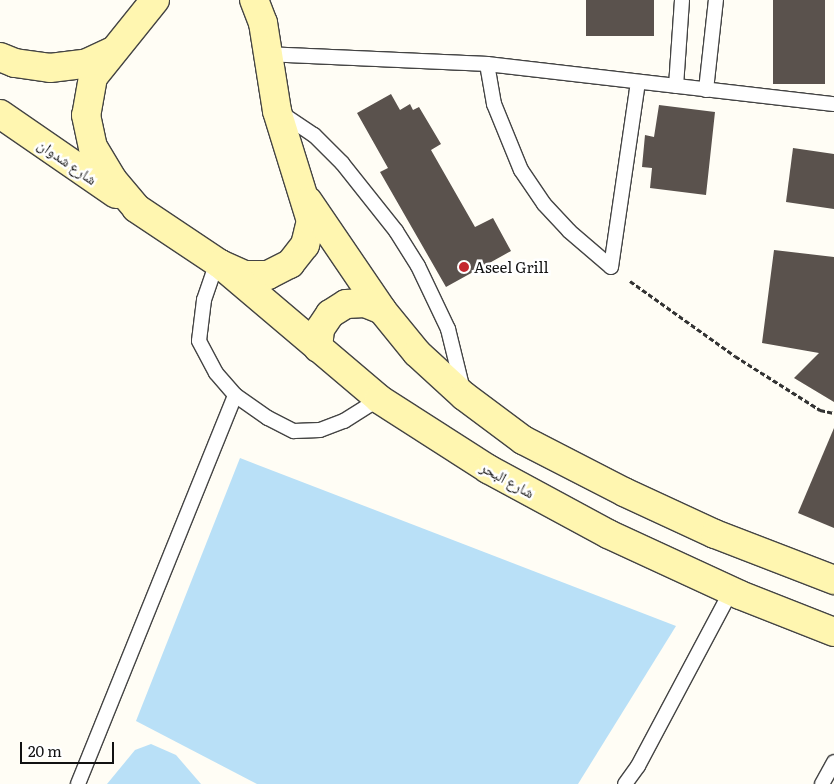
<!DOCTYPE html>
<meta charset="utf-8">
<style>
body{margin:0}
#map{position:relative;width:834px;height:784px;overflow:hidden;background:#fffdf5;font-family:Literata,"Noto Naskh Arabic",serif}
div>[style]{position:absolute}
.water>*{inset:0;background:#b9e0f7}
.building>*{inset:0;background:#5a524d;transform-origin:0 0}
.path>*{height:3px;margin-top:-1.5px;transform-origin:0;background:repeating-linear-gradient(90deg,#333 0 5px,transparent 0 7.5px)}
.roads{filter:drop-shadow(1px 0 #444) drop-shadow(-1px 0 #444) drop-shadow(0 1px #444) drop-shadow(0 -1px #444)}
.lane>*{height:14px;margin:-7px;padding:0 7px;transform-origin:7px;border-radius:7px;background:#fff}
.secondary>*{height:28px;margin:-14px;padding:0 14px;transform-origin:14px;border-radius:14px;background:#fff6b0}
.dots>*{width:14px;height:14px;translate:-50% -50%;box-sizing:border-box;border:2px solid #fff;border-radius:50%}
span{translate:-50% -50%;white-space:nowrap;text-align:center;line-height:1.15;-webkit-text-stroke:5px #fff;paint-order:stroke}
.street-label{font-size:15px;color:#111}
.poi-label{font-size:15px;color:#111}
.left{translate:0 -50%;text-align:left}
.scale{position:absolute;left:20px;top:742px;width:94px;height:22px;box-sizing:border-box;border:2px solid #111;border-top:0;padding-left:6px;font-size:15px;line-height:18px;white-space:nowrap;color:#111;-webkit-text-stroke:4px #fff;paint-order:stroke}
</style>
<div id="map">
<div class="water">
<i style="clip-path:polygon(240px 458px,676px 626px,578px 784px,257px 784px,136px 721px)"></i>
<i style="clip-path:polygon(151px 744px,176px 755px,201px 784px,107px 784px,135px 750px)"></i>
</div>
<div class="building">
<i style="left:586px;top:0;width:68px;height:36px"></i>
<i style="left:773px;top:0;width:52px;height:84px"></i>
<i style="clip-path:polygon(391px 94px,400px 110px,410px 104px,413px 110px,419px 107px,441px 144px,431px 150px,475px 227px,493px 218px,511px 251px,446px 287px,380px 172px,388px 168px,357px 113px)"></i>
<i style="clip-path:polygon(659px 105px,715px 112px,706px 195px,650px 188px,652px 168px,642px 167px,645px 135px,654px 137px)"></i>
<i style="clip-path:polygon(793px 148px,834px 154px,834px 209px,786px 202px)"></i>
<i style="clip-path:polygon(774px 250px,834px 257px,834px 402px,794px 378px,819px 353px,762px 343px)"></i>
<i style="clip-path:polygon(834px 428px,834px 528px,798px 513px)"></i>
</div>
<div class="path">
<i style="left:630px;top:281px;width:129px;rotate:35.5deg"></i>
<i style="left:735px;top:356px;width:101px;rotate:32.4deg"></i>
<i style="left:820px;top:410px;width:14px;rotate:12deg"></i>
</div>
<div class="roads">
<div class="lane">
<i style="left:266px;top:54px;width:221px;rotate:2.6deg"></i>
<i style="left:487px;top:64px;width:349px;rotate:6.6deg"></i>
<i style="left:487px;top:64px;width:41px;rotate:80.1deg"></i>
<i style="left:494px;top:104px;width:71px;rotate:67.8deg"></i>
<i style="left:521px;top:170px;width:41px;rotate:55.9deg"></i>
<i style="left:544px;top:204px;width:37px;rotate:47deg"></i>
<i style="left:569px;top:231px;width:55px;rotate:40.6deg"></i>
<i style="left:676px;top:86px;width:86px;rotate:-86deg"></i>
<i style="left:706px;top:90px;width:91px;rotate:-83.7deg"></i>
<i style="left:281px;top:113px;width:40px;rotate:34deg"></i>
<i style="left:314px;top:135px;width:40px;rotate:45deg"></i>
<i style="left:342px;top:163px;width:87px;rotate:51.5deg"></i>
<i style="left:396px;top:231px;width:41px;rotate:57.8deg"></i>
<i style="left:418px;top:266px;width:70px;rotate:64.5deg"></i>
<i style="left:448px;top:329px;width:63px;rotate:76.2deg"></i>
<i style="left:217px;top:262px;width:40px;rotate:108.9deg"></i>
<i style="left:204px;top:300px;width:41px;rotate:97deg"></i>
<i style="left:199px;top:341px;width:36px;rotate:62deg"></i>
<i style="left:216px;top:373px;width:29px;rotate:49deg"></i>
<i style="left:235px;top:395px;width:40px;rotate:34.9deg"></i>
<i style="left:268px;top:418px;width:29px;rotate:27deg"></i>
<i style="left:294px;top:431px;width:26px;rotate:-2deg"></i>
<i style="left:320px;top:430px;width:26px;rotate:-21deg"></i>
<i style="left:344px;top:421px;width:41px;rotate:-32.2deg"></i>
<i style="left:611px;top:267px;width:187px;rotate:-81.7deg"></i>
<i style="left:78px;top:784px;width:419px;rotate:-68deg"></i>
<i style="left:625px;top:784px;width:22px;rotate:-54deg"></i>
<i style="left:638px;top:766px;width:198px;rotate:-62deg"></i>
<i style="left:822px;top:784px;width:25px;rotate:-61deg"></i>
</div>
<div class="secondary">
<i style="left:155px;top:0;width:99px;rotate:128.8deg"></i>
<i style="left:93px;top:77px;width:39px;rotate:100deg"></i>
<i style="left:86px;top:115px;width:33px;rotate:78deg"></i>
<i style="left:93px;top:147px;width:37px;rotate:59deg"></i>
<i style="left:112px;top:179px;width:38px;rotate:50deg"></i>
<i style="left:136px;top:208px;width:101px;rotate:33.7deg"></i>
<i style="left:220px;top:264px;width:27px;rotate:24deg"></i>
<i style="left:245px;top:275px;width:23px"></i>
<i style="left:268px;top:275px;width:25px;rotate:-27deg"></i>
<i style="left:290px;top:264px;width:24px;rotate:-52deg"></i>
<i style="left:305px;top:245px;width:25px;rotate:-76deg"></i>
<i style="left:311px;top:221px;width:115px;rotate:-107.2deg"></i>
<i style="left:277px;top:111px;width:89px;rotate:-99deg"></i>
<i style="left:263px;top:23px;width:25px;rotate:-111deg"></i>
<i style="left:0;top:57px;width:16px;rotate:22deg"></i>
<i style="left:15px;top:63px;width:35px;rotate:8deg"></i>
<i style="left:50px;top:68px;width:35px;rotate:-7deg"></i>
<i style="left:85px;top:64px;width:29px;rotate:-25deg"></i>
<i style="left:0;top:114px;width:141px;rotate:34.6deg"></i>
<i style="left:308px;top:201px;width:132px;rotate:55.8deg"></i>
<i style="left:382px;top:310px;width:55px;rotate:50.9deg"></i>
<i style="left:417px;top:353px;width:64px;rotate:42.5deg"></i>
<i style="left:464px;top:396px;width:74px;rotate:36.7deg"></i>
<i style="left:523px;top:440px;width:114px;rotate:27.2deg"></i>
<i style="left:624px;top:492px;width:100px;rotate:24.8deg"></i>
<i style="left:715px;top:534px;width:128px;rotate:21.1deg"></i>
<i style="left:220px;top:264px;width:209px;rotate:40.3deg"></i>
<i style="left:379px;top:399px;width:130px;rotate:32.7deg"></i>
<i style="left:488px;top:469px;width:136px;rotate:28.4deg"></i>
<i style="left:608px;top:534px;width:145px;rotate:24.8deg"></i>
<i style="left:740px;top:595px;width:101px;rotate:21.5deg"></i>
<i style="left:318px;top:348px;width:19px;rotate:-84deg"></i>
<i style="left:320px;top:329px;width:18px;rotate:-56deg"></i>
<i style="left:330px;top:314px;width:19px;rotate:-32deg"></i>
<i style="left:346px;top:304px;width:19px;rotate:-3deg"></i>
<i style="left:365px;top:303px;width:18px;rotate:22deg"></i>
</div>
</div>
<div class="dots">
<i style="left:464px;top:267px;background:#c4262e"></i>
</div>
<div class="street-label">
<span style="left:68px;top:161px;rotate:35deg">شارع شدوان</span>
<span style="left:508px;top:479px;rotate:29deg">شارع البحر</span>
</div>
<div class="poi-label">
<span class="left" style="left:474px;top:267px">Aseel Grill</span>
</div>
<div class="scale">20 m</div>
</div>
